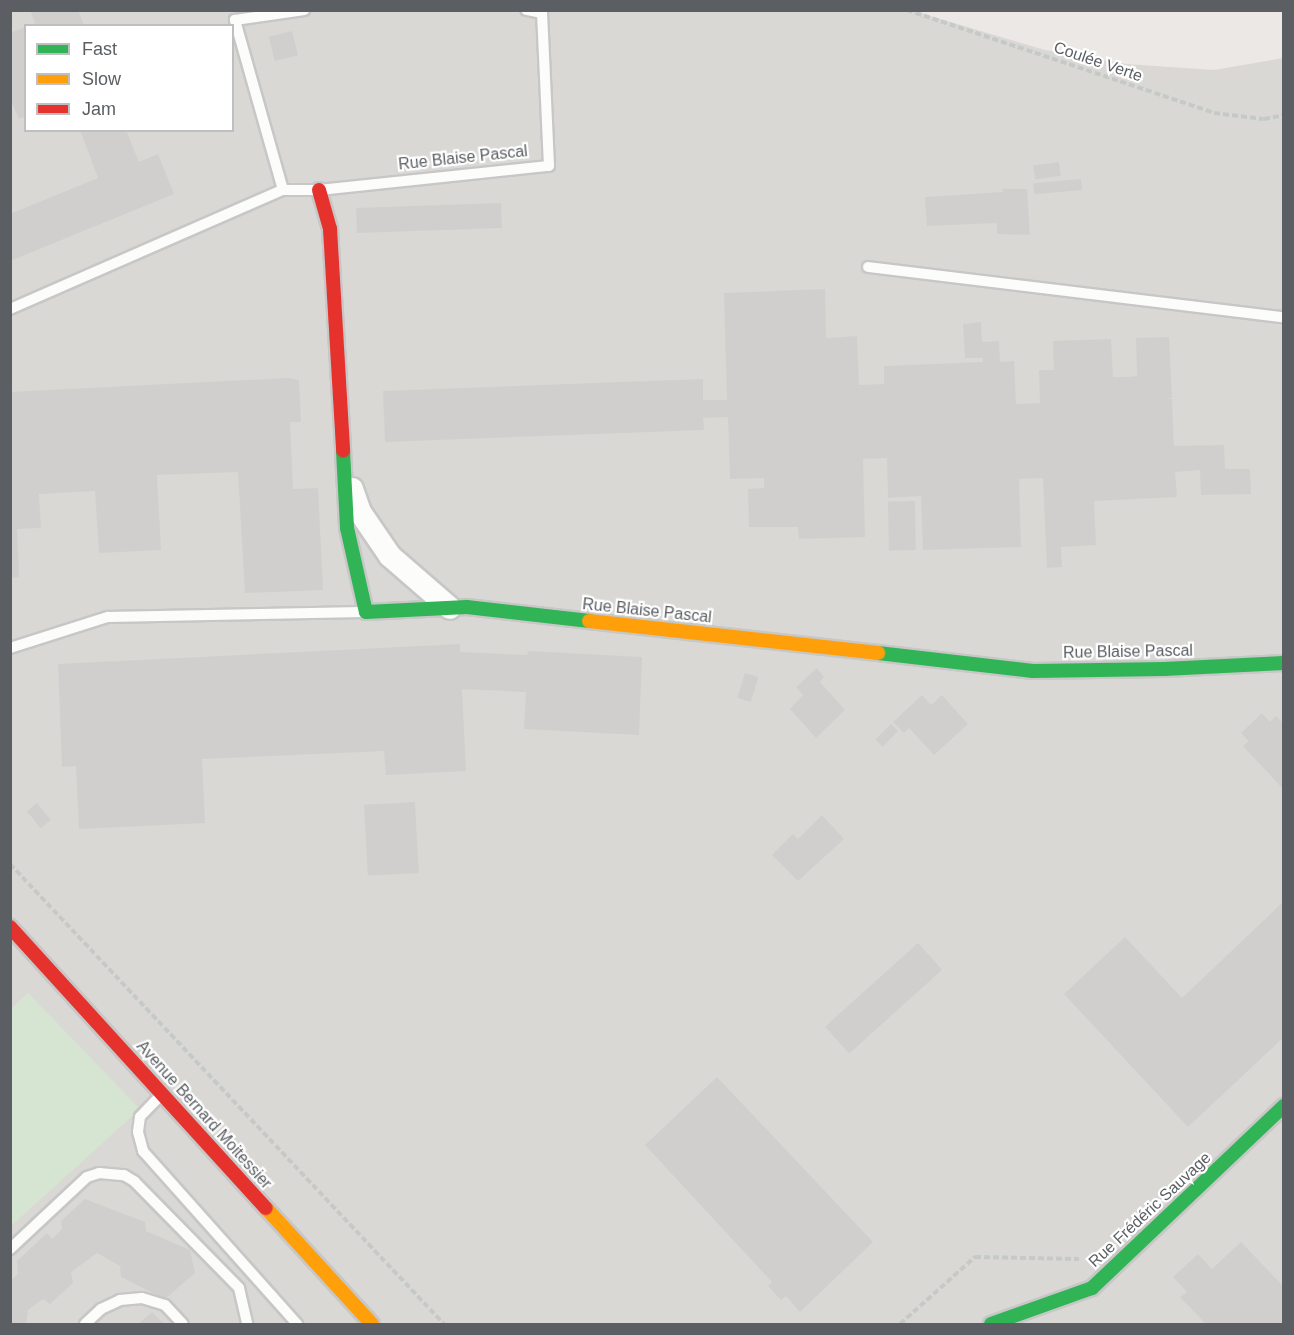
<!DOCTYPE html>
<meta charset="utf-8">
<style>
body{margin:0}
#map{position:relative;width:1294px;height:1335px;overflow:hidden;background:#ebe8e5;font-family:Arial,sans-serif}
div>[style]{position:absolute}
.industrial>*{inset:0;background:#dad8d5}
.green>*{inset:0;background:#d6e5d1}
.building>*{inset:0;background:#d1cfce;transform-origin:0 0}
.path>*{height:4px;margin-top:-2px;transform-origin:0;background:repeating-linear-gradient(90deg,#c5cac7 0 6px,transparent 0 9px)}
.roads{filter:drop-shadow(2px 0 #c7c7c7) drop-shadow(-2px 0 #c7c7c7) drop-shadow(0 2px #c7c7c7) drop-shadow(0 -2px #c7c7c7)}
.lane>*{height:10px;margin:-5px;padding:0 5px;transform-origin:5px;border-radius:5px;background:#fcfcfb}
.street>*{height:22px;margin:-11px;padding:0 11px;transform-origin:11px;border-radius:11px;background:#fcfcfb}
.fast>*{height:14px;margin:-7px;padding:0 7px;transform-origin:7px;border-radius:7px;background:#30b455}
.slow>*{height:14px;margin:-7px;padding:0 7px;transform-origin:7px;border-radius:7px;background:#ff9f0a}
.jam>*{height:14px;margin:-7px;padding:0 7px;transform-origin:7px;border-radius:7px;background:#e5322d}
span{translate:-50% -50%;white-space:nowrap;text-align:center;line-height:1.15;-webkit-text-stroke:4.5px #fff;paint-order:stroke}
.street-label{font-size:16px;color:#5b5f63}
.frame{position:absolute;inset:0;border:12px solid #5b5f63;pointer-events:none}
.legend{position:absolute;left:24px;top:24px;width:210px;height:108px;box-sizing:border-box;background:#fff;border:2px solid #bdbfc1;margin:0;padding:8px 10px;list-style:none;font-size:18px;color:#5b5f63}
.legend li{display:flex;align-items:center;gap:12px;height:30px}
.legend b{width:30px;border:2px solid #bdbfc1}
</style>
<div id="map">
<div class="industrial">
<i style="clip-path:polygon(evenodd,910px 10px,1045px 50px,1126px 64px,1214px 70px,1283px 58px,1283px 1324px,11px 1324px,10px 11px,910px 10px,26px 26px,232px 26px,232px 130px,26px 130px,26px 26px)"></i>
</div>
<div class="green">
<i style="clip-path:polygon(28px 993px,140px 1109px,11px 1226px,11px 1009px)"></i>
</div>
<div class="building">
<i style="clip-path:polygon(30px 10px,78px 10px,84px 26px,30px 26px,35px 23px)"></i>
<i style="clip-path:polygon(26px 27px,26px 116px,19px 119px,10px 98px,10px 33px)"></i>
<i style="left:292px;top:31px;width:25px;height:24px;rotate:76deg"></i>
<i style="clip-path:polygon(80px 130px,126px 130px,139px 162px,158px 154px,174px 194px,10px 261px,10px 214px,98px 178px)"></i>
<i style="left:1059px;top:162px;width:14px;height:26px;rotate:82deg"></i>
<i style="left:1081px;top:179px;width:11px;height:48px;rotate:85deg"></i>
<i style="clip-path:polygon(1002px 189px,1027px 189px,1030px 235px,997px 234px,997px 223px,927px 226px,925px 197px,1003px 192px)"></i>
<i style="left:501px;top:203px;width:25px;height:145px;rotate:88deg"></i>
<i style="clip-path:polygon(825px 289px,826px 338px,857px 336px,859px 385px,884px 384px,884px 366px,983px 362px,983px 358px,965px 358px,963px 324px,981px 322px,982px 342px,999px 341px,1000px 362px,1014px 361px,1016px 404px,1040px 403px,1039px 370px,1054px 370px,1053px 341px,1111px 339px,1113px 377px,1128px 377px,1137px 376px,1136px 338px,1169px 337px,1172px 398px,1165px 399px,1172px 399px,1174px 446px,1224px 445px,1225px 469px,1250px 469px,1251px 494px,1201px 495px,1200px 470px,1175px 472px,1177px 497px,1094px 501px,1096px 545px,1061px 547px,1062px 567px,1047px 568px,1043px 478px,1019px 479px,1021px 547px,923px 550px,921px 496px,888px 498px,887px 458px,863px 459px,865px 537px,799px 539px,798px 527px,749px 527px,748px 489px,764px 488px,764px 478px,730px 479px,728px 417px,703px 418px,704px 430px,385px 442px,383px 391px,703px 379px,703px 400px,727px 400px,724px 293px)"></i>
<i style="clip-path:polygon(288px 378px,299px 380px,301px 422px,290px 422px,293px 489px,318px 488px,323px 590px,245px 593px,238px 472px,157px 475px,161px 550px,99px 553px,95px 491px,39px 494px,41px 528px,17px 529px,19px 577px,10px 578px,10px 392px)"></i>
<i style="left:915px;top:501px;width:49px;height:27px;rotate:89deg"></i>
<i style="clip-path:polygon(460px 644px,460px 652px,527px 655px,528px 651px,642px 657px,639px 735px,524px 729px,526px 692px,462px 689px,466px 771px,386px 775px,384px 751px,202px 759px,205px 823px,79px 829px,76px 766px,62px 767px,58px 664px)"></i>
<i style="clip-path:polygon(817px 668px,824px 677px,820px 682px,845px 710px,816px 738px,790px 709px,803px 695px,796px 687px)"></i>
<i style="left:745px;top:673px;width:14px;height:26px;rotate:17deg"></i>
<i style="clip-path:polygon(922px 695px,931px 705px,942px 695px,968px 724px,934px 755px,909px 728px,904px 733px,893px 722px)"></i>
<i style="clip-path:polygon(1262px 713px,1270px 722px,1276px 716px,1284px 724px,1284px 790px,1243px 746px,1249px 741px,1241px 733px)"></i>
<i style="left:891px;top:724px;width:10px;height:22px;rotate:45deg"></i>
<i style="left:415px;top:802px;width:71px;height:51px;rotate:87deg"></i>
<i style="left:37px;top:803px;width:22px;height:13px;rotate:51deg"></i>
<i style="clip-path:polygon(822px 815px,844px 839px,798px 881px,772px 855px,793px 834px,798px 839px)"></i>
<i style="clip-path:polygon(1284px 901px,1284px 1037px,1188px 1127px,1064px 994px,1125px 937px,1182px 998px)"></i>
<i style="left:918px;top:943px;width:36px;height:125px;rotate:48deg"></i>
<i style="clip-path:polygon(717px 1077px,873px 1242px,800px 1312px,786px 1296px,781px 1300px,768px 1286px,772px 1282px,645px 1145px)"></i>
<i style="clip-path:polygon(85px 1199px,145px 1222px,146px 1231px,190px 1250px,195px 1273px,165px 1299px,121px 1277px,120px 1266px,97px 1253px,71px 1272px,73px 1283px,50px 1304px,43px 1299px,28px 1310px,26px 1324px,10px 1324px,10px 1281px,18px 1274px,17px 1261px,47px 1233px,52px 1239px,62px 1229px,61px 1221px)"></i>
<i style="clip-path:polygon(1241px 1242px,1284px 1287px,1284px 1324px,1206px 1324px,1180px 1297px,1187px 1292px,1173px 1277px,1198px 1254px,1212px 1269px)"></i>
<i style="clip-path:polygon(152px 1312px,164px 1324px,138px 1324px)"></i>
</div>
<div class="path">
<i style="left:907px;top:10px;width:324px;rotate:18.5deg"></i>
<i style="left:1214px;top:113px;width:50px;rotate:6.8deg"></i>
<i style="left:1264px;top:119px;width:20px;rotate:-11deg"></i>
<i style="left:10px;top:864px;width:632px;rotate:46.67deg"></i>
<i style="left:900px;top:1324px;width:101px;rotate:-41.8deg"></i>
<i style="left:975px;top:1257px;width:104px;rotate:1.1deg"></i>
</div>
<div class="roads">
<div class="lane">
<i style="left:283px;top:190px;width:177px;rotate:-105.8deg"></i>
<i style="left:235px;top:20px;width:70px;rotate:-8.2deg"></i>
<i style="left:868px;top:267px;width:419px;rotate:6.9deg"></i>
<i style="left:10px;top:309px;width:298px;rotate:-23.6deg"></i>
<i style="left:283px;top:190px;width:36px"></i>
<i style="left:319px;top:190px;width:231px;rotate:-6deg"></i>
<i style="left:549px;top:166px;width:153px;rotate:-92.6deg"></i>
<i style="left:542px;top:13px;width:16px;rotate:-169deg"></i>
<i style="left:10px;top:648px;width:103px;rotate:-17.6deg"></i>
<i style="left:108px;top:617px;width:255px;rotate:-1.1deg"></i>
<i style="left:160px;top:1096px;width:29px;rotate:134deg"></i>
<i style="left:140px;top:1117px;width:15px;rotate:98deg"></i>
<i style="left:138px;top:1132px;width:20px;rotate:75deg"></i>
<i style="left:143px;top:1151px;width:232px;rotate:48.3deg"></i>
<i style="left:10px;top:1249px;width:105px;rotate:-43.1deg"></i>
<i style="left:87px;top:1177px;width:13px;rotate:-18deg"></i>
<i style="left:99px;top:1173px;width:25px;rotate:5deg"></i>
<i style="left:124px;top:1175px;width:12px;rotate:31deg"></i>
<i style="left:134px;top:1181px;width:150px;rotate:45.5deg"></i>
<i style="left:239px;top:1288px;width:37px;rotate:77deg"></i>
<i style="left:85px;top:1324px;width:22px;rotate:-43deg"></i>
<i style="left:101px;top:1309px;width:21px;rotate:-25deg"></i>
<i style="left:120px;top:1300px;width:22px;rotate:-5deg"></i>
<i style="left:142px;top:1298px;width:24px;rotate:17deg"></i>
<i style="left:165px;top:1305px;width:26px;rotate:47deg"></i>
</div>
<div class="street">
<i style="left:352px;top:489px;width:24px;rotate:71deg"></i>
<i style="left:360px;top:512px;width:53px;rotate:55.7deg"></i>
<i style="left:390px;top:556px;width:79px;rotate:40.9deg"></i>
</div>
<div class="fast">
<i style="left:343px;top:451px;width:77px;rotate:87deg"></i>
<i style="left:347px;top:528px;width:86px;rotate:77.3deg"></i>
<i style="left:366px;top:612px;width:101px;rotate:-2.8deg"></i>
<i style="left:467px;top:607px;width:123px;rotate:6.5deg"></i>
<i style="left:878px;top:653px;width:156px;rotate:6.6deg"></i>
<i style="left:1033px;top:671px;width:131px;rotate:-0.9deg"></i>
<i style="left:1164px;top:669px;width:120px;rotate:-2.9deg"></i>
<i style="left:991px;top:1324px;width:107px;rotate:-19.6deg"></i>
<i style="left:1092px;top:1288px;width:265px;rotate:-43.5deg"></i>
</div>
<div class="slow">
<i style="left:589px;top:621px;width:291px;rotate:6.3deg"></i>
<i style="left:266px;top:1208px;width:157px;rotate:47.6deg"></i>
</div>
<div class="jam">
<i style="left:319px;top:190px;width:41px;rotate:74.2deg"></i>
<i style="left:330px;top:229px;width:222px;rotate:86.6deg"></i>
<i style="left:10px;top:927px;width:380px;rotate:47.7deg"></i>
</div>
</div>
<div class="street-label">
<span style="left:1098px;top:62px;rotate:19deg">Coulée Verte</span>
<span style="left:463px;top:158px;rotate:-6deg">Rue Blaise Pascal</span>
<span style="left:647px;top:611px;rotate:6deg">Rue Blaise Pascal</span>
<span style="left:1128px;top:652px;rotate:-1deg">Rue Blaise Pascal</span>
<span style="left:204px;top:1115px;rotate:48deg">Avenue Bernard Moitessier</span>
<span style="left:1150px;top:1210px;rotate:-43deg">Rue Frédéric Sauvage</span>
</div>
<div class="frame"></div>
<ul class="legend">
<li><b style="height:8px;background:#30b455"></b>Fast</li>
<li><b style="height:8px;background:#ff9f0a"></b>Slow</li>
<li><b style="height:8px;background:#e5322d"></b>Jam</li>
</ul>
</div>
